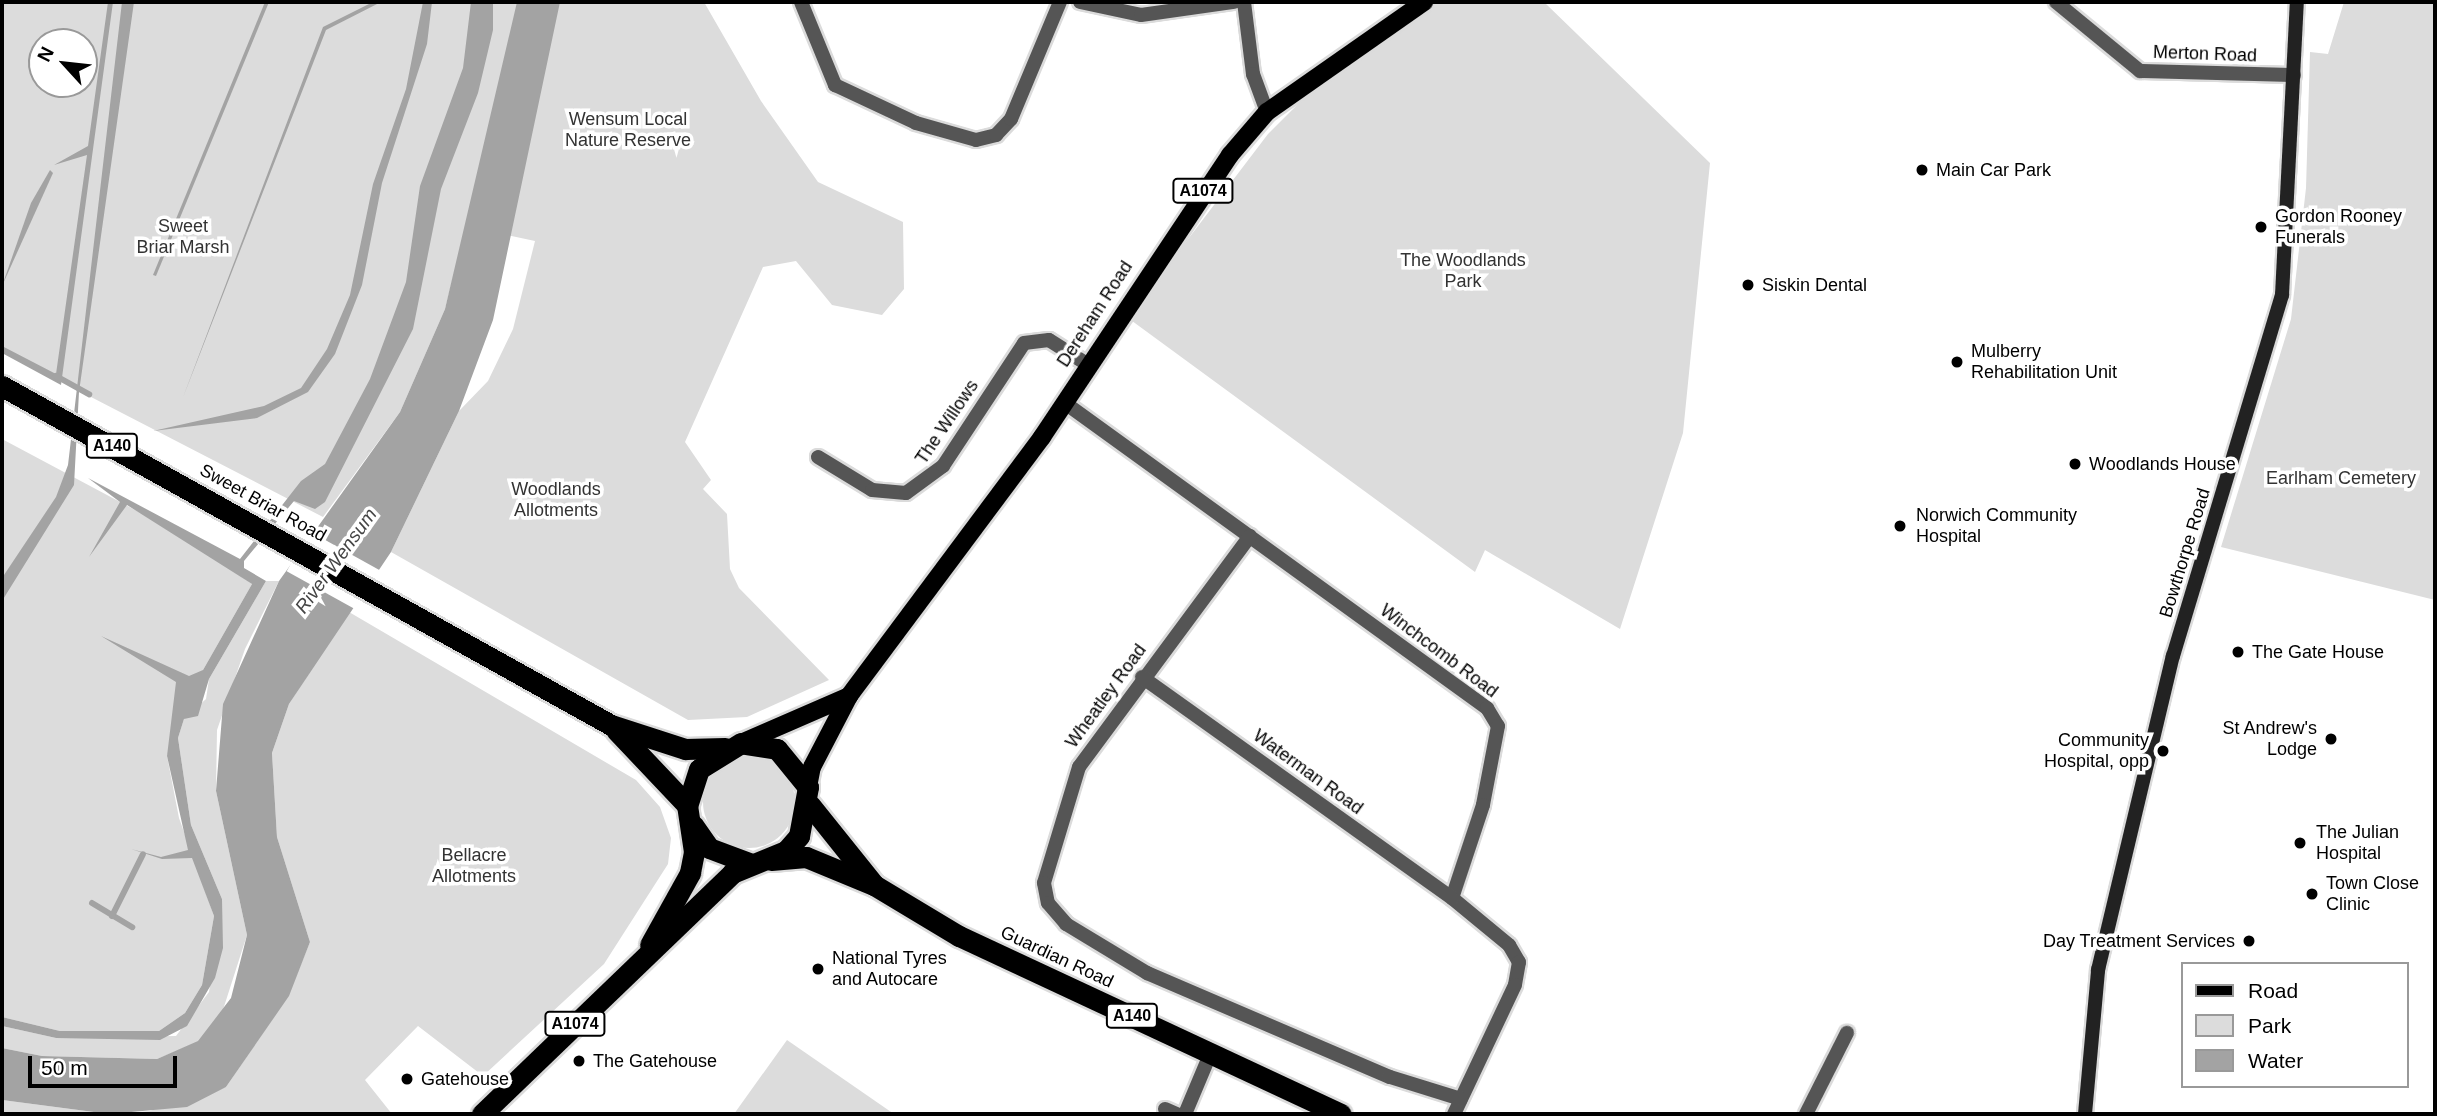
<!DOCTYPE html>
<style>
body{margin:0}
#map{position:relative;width:2437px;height:1116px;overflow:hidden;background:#fff;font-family:Arial,sans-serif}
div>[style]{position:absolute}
.green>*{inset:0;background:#dcdcdc}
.round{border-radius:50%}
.water>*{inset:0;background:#a3a3a3}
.pier>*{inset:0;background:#fff;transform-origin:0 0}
.stream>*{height:6px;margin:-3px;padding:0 3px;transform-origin:3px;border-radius:3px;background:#a3a3a3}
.roads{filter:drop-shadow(2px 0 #dbdbdb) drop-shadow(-2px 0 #dbdbdb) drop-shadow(0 2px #dbdbdb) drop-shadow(0 -2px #dbdbdb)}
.street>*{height:14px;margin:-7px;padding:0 7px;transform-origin:7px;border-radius:7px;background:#555}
.secondary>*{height:14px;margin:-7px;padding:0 7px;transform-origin:7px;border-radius:7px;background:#222}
.primary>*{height:18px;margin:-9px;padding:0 9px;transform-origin:9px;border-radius:9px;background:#000}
.highway>*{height:21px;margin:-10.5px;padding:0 10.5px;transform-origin:10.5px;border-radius:10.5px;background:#000}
.dots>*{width:19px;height:19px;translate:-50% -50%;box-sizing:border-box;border:4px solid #fff;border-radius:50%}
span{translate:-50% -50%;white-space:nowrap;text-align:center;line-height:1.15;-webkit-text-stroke:7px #fff;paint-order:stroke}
.shield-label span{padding:2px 5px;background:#fff;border:2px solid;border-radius:5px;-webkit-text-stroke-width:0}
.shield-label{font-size:16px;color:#000;font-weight:700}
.street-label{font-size:18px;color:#000}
.park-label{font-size:18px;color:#333}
.poi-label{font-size:18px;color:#000}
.left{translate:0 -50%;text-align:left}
.right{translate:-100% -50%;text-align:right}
.water-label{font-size:19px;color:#444;font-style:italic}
.frame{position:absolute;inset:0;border:4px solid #000;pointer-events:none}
.legend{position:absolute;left:2181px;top:962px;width:228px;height:126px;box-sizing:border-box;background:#fff;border:2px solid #999;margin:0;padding:9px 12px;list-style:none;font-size:21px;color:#000}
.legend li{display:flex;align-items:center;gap:14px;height:35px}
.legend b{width:35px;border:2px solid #999}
.north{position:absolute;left:28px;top:28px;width:70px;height:70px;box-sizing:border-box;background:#fff;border:2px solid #999;border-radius:50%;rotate:297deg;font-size:19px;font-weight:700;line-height:28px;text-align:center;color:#000}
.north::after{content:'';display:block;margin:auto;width:24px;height:32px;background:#000;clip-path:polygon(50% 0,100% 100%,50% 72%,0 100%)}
.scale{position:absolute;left:28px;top:1056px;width:149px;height:32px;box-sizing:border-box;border:4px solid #000;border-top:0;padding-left:9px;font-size:21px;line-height:24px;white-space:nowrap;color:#000;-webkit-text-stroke:5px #fff;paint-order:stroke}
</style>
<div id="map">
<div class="green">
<i style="clip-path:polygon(evenodd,2px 2px,704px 2px,761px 101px,818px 182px,903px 222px,904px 289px,882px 315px,832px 305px,796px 261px,763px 267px,685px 442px,711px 480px,703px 489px,727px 514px,730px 569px,739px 588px,829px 680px,747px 717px,688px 720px,391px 552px,459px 411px,488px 381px,513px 329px,535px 241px,466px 226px,445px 309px,400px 412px,323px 517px,2px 351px,2px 2px,42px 42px,84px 42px,84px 84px,42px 84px,42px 42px)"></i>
<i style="clip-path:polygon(1432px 2px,1544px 2px,1710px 163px,1683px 433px,1620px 629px,1485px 550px,1475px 572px,1128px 318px,1268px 134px,1315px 87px)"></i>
<i style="clip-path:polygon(2344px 2px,2435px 2px,2435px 600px,2221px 547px,2291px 319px,2306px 188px,2310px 52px,2328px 54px)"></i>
<i style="clip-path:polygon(2px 439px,182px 535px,252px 584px,203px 670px,167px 756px,179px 818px,214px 916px,202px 985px,185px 1013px,159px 1031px,60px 1031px,2px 1017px)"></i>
<i style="clip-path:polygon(266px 581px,279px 581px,245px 649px,217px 730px,216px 791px,247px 935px,221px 1016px,198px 1042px,157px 1059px,42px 1056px,2px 1048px,2px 1026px,56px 1038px,176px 1036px,209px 992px,222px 899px,191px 825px,178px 738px,184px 719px,206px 699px,209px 679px)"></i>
<i style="clip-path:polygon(349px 612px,636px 780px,660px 807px,671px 838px,668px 864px,604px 964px,483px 1076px,418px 1026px,365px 1080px,392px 1114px,111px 1114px,150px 1111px,226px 1087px,288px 996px,310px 942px,277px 837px,272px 753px,289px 704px)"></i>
<i class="round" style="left:703px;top:756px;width:92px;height:92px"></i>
<i style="clip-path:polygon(787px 1040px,894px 1114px,734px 1114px)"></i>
<i style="clip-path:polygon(2px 1100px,109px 1114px,2px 1114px)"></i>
</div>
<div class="water">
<i style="clip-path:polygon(108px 2px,113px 2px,61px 385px,2px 353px,2px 346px,56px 374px,87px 155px,54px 165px,88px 146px)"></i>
<i style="clip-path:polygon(122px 2px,134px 2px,79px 392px,74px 485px,2px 601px,2px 578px,56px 497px,68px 465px)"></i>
<i style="clip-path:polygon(265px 2px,269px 2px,156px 276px,153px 275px)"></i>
<i style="clip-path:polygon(373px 2px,381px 2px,326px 30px,182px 400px,323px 27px)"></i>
<i style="clip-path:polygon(423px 2px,432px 2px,427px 44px,382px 183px,362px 285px,335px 354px,308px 392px,257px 418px,153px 431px,264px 406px,301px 388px,327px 349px,350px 295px,373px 184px,406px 89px)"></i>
<i style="clip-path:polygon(471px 2px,493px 2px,493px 30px,478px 93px,441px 189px,413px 329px,325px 502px,315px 509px,294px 501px,244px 561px,244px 568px,266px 581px,209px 679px,198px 716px,184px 719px,178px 738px,191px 825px,222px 899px,223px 948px,215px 978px,187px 1026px,160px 1040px,56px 1038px,2px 1026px,2px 1017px,60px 1031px,159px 1031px,185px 1013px,202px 985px,214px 916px,192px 858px,162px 859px,131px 849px,161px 857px,188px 850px,167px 756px,176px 682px,101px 636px,189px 676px,203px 670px,252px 584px,127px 505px,89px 557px,120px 502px,88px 478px,240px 559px,301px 481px,325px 464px,370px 379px,406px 282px,420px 186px,463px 68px)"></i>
<i style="clip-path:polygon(517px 2px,560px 2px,493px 320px,459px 411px,391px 552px,289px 704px,272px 753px,277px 837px,310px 942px,289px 996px,226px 1087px,187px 1107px,109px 1114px,2px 1100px,2px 1048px,42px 1056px,157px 1059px,198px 1041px,231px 998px,247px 935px,216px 791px,223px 704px,279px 581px,400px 412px,445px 309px)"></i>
<i style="clip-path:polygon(50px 170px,53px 173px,2px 286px,31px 203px)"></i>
</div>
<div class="pier">
<i style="left:309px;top:531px;width:83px;height:46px;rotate:29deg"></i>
</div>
<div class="stream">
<i style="left:56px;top:376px;width:38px;rotate:29deg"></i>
<i style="left:92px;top:903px;width:47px;rotate:31deg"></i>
<i style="left:112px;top:916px;width:69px;rotate:-63.4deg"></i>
</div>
<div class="roads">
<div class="street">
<i style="left:801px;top:2px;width:90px;rotate:67.7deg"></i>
<i style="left:835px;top:85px;width:89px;rotate:25.1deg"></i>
<i style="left:916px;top:123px;width:62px;rotate:15.8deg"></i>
<i style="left:976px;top:140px;width:21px;rotate:-14deg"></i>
<i style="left:996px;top:135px;width:22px;rotate:-47deg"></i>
<i style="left:1011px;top:119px;width:127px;rotate:-67.3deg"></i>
<i style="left:1080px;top:2px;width:62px;rotate:12deg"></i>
<i style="left:1141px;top:15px;width:94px;rotate:-8deg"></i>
<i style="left:1244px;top:2px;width:73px;rotate:82.9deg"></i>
<i style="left:1253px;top:74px;width:40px;rotate:69.8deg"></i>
<i style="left:2056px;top:2px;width:109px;rotate:39.4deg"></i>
<i style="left:2140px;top:71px;width:154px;rotate:1.5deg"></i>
<i style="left:1065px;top:403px;width:521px;rotate:35.86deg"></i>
<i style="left:1487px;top:708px;width:21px;rotate:59deg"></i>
<i style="left:1498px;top:726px;width:80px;rotate:100.8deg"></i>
<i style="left:1483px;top:805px;width:98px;rotate:108.4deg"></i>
<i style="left:1452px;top:898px;width:74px;rotate:39.5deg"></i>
<i style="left:1509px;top:945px;width:20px;rotate:60deg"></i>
<i style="left:1519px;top:962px;width:23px;rotate:100deg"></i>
<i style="left:1515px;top:985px;width:143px;rotate:115.3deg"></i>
<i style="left:818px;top:457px;width:63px;rotate:31.4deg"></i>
<i style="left:872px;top:490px;width:34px;rotate:5deg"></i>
<i style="left:906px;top:493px;width:46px;rotate:-36.1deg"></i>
<i style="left:943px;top:466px;width:147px;rotate:-56.6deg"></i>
<i style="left:1024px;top:343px;width:25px;rotate:-7deg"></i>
<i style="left:1049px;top:340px;width:49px;rotate:32.4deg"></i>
<i style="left:1250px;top:536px;width:287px;rotate:126.5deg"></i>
<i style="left:1079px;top:767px;width:121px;rotate:106.8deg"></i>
<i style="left:1044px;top:883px;width:20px;rotate:79deg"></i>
<i style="left:1048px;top:903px;width:28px;rotate:49deg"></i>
<i style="left:1066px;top:924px;width:95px;rotate:31.2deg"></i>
<i style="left:1147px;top:973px;width:264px;rotate:23.2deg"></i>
<i style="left:1390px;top:1077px;width:74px;rotate:17.2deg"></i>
<i style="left:1142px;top:677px;width:381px;rotate:35.5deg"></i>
<i style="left:1165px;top:1109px;width:13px;rotate:23deg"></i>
<i style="left:1185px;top:1114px;width:67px;rotate:-67.2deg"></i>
<i style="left:1806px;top:1114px;width:91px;rotate:-63.2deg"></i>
</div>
<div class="secondary">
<i style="left:2085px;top:1114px;width:145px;rotate:-84.8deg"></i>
<i style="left:2098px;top:970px;width:323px;rotate:-76.6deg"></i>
<i style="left:2173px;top:656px;width:377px;rotate:-73.2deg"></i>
<i style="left:2282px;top:295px;width:293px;rotate:-87.1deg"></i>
</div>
<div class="primary">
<i style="left:741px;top:743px;width:118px;rotate:-23.5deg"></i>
<i style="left:808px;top:787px;width:20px;rotate:-79deg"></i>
<i style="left:812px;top:767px;width:80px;rotate:-62.5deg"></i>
<i style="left:849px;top:696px;width:323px;rotate:-53.3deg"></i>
<i style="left:1042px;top:437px;width:339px;rotate:-56.3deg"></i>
<i style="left:1230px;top:155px;width:57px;rotate:-49.3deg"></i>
<i style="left:1267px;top:112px;width:192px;rotate:-35deg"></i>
</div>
<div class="highway">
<i style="left:2px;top:386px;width:697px;rotate:29.1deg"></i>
<i style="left:611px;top:725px;width:78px;rotate:18deg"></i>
<i style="left:685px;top:749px;width:40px;rotate:-1.4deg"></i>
<i style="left:616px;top:730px;width:103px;rotate:46.6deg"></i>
<i style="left:810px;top:805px;width:102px;rotate:51.3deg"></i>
<i style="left:874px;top:885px;width:99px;rotate:31deg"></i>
<i style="left:959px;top:936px;width:421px;rotate:25deg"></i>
<i style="left:693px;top:825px;width:28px;rotate:55deg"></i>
<i style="left:709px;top:848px;width:43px;rotate:20.6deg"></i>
<i style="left:771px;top:860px;width:35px;rotate:-5deg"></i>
<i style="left:806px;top:857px;width:74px;rotate:22.4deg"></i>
<i style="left:482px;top:1114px;width:347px;rotate:-43.9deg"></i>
<i style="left:732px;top:873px;width:58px;rotate:-22.2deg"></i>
<i style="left:786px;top:851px;width:20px;rotate:-49deg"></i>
<i style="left:799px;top:836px;width:50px;rotate:-79.6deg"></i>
<i style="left:808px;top:787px;width:49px;rotate:-129.2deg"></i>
<i style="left:777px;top:749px;width:36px;rotate:-171deg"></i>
<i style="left:741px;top:743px;width:49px;rotate:148.2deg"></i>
<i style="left:699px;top:769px;width:38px;rotate:108deg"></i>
<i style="left:687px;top:805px;width:48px;rotate:81.5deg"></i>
<i style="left:694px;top:852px;width:21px;rotate:101deg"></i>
<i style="left:690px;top:873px;width:82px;rotate:119.1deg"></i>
</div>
</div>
<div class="dots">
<i style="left:1922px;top:170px;background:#000"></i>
<i style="left:2261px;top:227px;background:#000"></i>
<i style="left:1748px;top:285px;background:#000"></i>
<i style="left:1957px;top:362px;background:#000"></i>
<i style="left:2075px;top:464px;background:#000"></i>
<i style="left:1900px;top:526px;background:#000"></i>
<i style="left:2238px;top:652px;background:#000"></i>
<i style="left:2331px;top:739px;background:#000"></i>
<i style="left:2163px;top:751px;background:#000"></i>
<i style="left:2300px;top:843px;background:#000"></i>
<i style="left:2312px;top:894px;background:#000"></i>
<i style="left:2249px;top:941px;background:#000"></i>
<i style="left:818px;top:969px;background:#000"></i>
<i style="left:579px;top:1061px;background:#000"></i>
<i style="left:407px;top:1079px;background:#000"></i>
</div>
<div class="shield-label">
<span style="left:1203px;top:191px">A1074</span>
<span style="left:112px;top:446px">A140</span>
<span style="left:1132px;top:1016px">A140</span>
<span style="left:575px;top:1024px">A1074</span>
</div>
<div class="street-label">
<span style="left:2205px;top:54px;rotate:2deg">Merton Road</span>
<span style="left:1095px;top:314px;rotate:-57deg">Dereham Road</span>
<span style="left:947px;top:422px;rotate:-56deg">The Willows</span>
<span style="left:263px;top:503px;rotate:29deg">Sweet Briar Road</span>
<span style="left:2185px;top:553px;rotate:-73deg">Bowthorpe Road</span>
<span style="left:1439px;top:651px;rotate:37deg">Winchcomb Road</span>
<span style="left:1106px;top:696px;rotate:-54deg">Wheatley Road</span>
<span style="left:1308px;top:772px;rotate:36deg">Waterman Road</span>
<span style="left:1057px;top:957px;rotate:25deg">Guardian Road</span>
</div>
<div class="park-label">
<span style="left:628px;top:130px">Wensum Local<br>Nature Reserve</span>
<span style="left:183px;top:237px">Sweet<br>Briar Marsh</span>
<span style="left:1463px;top:271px">The Woodlands<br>Park</span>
<span style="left:2341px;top:478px">Earlham Cemetery</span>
<span style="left:556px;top:500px">Woodlands<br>Allotments</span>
<span style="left:474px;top:866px">Bellacre<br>Allotments</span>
</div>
<div class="poi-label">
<span class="left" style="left:1936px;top:170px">Main Car Park</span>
<span class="left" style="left:2275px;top:227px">Gordon Rooney<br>Funerals</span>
<span class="left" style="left:1762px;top:285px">Siskin Dental</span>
<span class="left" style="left:1971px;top:362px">Mulberry<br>Rehabilitation Unit</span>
<span class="left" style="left:2089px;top:464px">Woodlands House</span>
<span class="left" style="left:1916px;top:526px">Norwich Community<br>Hospital</span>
<span class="left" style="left:2252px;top:652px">The Gate House</span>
<span class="right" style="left:2317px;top:739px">St Andrew's<br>Lodge</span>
<span class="right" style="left:2149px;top:751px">Community<br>Hospital, opp</span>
<span class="left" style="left:2316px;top:843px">The Julian<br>Hospital</span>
<span class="left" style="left:2326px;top:894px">Town Close<br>Clinic</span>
<span class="right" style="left:2235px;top:941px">Day Treatment Services</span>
<span class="left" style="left:832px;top:969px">National Tyres<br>and Autocare</span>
<span class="left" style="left:593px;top:1061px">The Gatehouse</span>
<span class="left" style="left:421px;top:1079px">Gatehouse</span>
</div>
<div class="water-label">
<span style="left:336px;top:561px;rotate:-54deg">River Wensum</span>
</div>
<div class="frame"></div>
<ul class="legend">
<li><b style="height:9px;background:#000"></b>Road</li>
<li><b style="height:19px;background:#dcdcdc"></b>Park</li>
<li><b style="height:19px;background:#a3a3a3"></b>Water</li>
</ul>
<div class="north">N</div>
<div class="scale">50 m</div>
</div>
